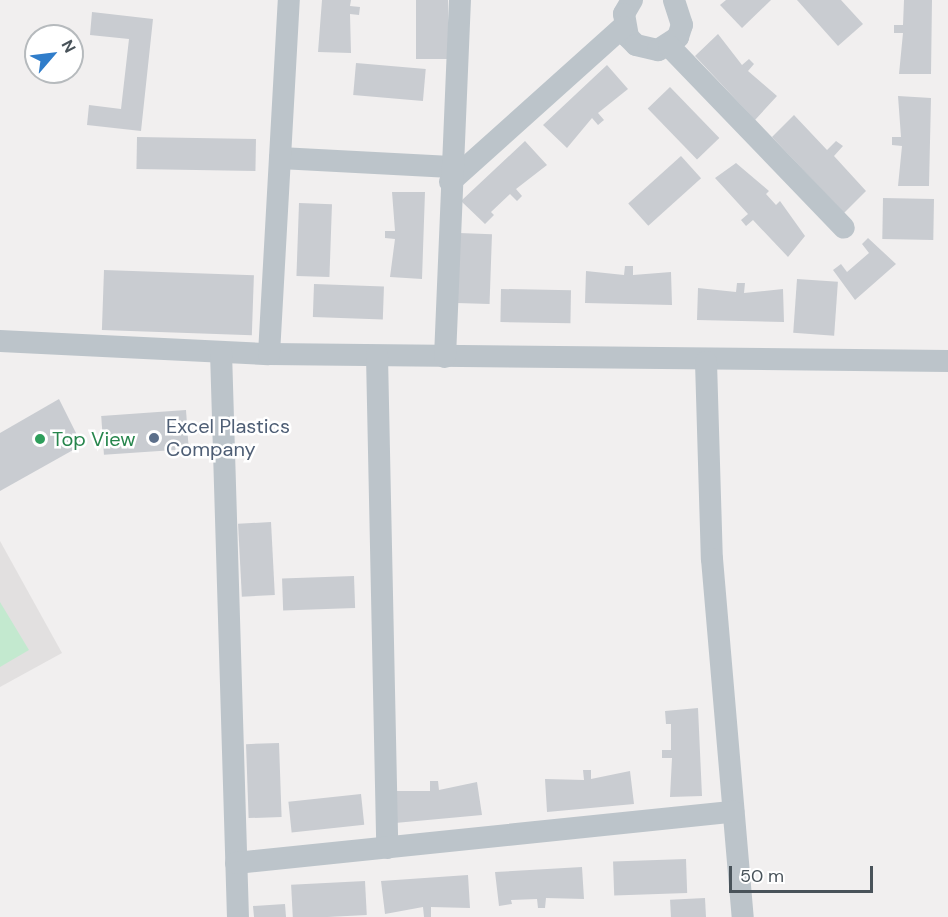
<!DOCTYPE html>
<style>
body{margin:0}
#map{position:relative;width:948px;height:917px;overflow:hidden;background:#f1efef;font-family:"DM Sans",sans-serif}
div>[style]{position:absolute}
.education>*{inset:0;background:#e2e0e0}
.green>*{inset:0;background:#c3e9cf}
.building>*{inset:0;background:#c9ccd1;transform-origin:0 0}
.minor>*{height:22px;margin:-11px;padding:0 11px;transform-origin:11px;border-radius:11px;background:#bcc4ca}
.dots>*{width:16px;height:16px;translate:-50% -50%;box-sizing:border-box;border:3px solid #fff;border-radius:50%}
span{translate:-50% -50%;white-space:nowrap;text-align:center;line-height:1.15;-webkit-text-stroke:5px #fff;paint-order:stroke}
.service-label{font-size:20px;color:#4e5e75}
.left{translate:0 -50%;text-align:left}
.leisure-label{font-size:20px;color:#27864d}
.north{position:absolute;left:24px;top:24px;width:60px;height:60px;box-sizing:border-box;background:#fff;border:2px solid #b6babd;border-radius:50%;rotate:62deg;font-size:16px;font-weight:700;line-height:24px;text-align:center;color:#49535a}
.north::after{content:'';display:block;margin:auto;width:21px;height:27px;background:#307dca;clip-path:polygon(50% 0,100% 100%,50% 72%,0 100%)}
.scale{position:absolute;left:729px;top:866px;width:144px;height:27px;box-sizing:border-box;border:3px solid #49535a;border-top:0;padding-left:8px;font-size:18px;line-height:21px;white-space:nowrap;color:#49535a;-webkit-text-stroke:4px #fff;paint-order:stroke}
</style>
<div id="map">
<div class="education">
<i style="clip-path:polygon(0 541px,62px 653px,0 687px)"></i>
</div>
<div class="green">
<i style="clip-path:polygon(0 602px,29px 650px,0 667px)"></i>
</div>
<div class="building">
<i style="clip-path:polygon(322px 0,351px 0,350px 6px,360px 7px,359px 15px,350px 14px,351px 53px,318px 52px)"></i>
<i style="left:416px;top:0;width:32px;height:59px"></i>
<i style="clip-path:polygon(726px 0,771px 0,742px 28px,720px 5px)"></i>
<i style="clip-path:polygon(797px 0,841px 0,863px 24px,838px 46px)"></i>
<i style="clip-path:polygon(904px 0,932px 0,931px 74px,899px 74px,903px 33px,894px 33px,894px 25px,903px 25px)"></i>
<i style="clip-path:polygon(92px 12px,153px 19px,141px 131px,87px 125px,89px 105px,121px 109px,129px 39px,90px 35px)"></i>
<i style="clip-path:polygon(718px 34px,742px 65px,749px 59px,754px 64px,748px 71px,777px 96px,755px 120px,695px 56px)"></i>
<i style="left:356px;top:63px;width:70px;height:32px;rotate:5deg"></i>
<i style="clip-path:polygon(607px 65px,628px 89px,598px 113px,604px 120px,598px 125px,592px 118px,567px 148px,543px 125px)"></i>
<i style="left:670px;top:87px;width:71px;height:31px;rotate:46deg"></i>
<i style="clip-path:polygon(898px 96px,931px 98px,929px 186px,898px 186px,902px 146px,892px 145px,892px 137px,901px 137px)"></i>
<i style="clip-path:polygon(794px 115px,827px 150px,836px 141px,843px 146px,834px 156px,866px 191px,844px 213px,772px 137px)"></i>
<i style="left:137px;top:137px;width:119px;height:32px;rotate:1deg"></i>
<i style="clip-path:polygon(525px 141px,547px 165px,516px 189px,522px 196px,517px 201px,510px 194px,491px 212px,494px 215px,485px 224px,461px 201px)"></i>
<i style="left:681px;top:156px;width:30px;height:71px;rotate:48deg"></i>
<i style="clip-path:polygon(736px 163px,769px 191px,766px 194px,776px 205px,780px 201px,805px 236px,788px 257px,753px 220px,746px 226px,741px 220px,748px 214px,715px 178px)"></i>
<i style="clip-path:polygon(392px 192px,425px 192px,422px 279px,390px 277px,395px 239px,385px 238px,385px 231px,395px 231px)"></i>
<i style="left:883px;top:198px;width:51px;height:41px;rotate:1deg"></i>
<i style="left:299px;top:203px;width:33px;height:73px;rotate:2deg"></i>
<i style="left:459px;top:233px;width:33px;height:70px;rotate:2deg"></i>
<i style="clip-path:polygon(868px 238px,896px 264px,855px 300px,833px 270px,841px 264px,847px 272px,869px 253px,862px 244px)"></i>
<i style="clip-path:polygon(625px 266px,633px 266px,633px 275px,671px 272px,672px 305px,585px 303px,586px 271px,624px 275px)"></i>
<i style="left:104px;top:270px;width:150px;height:60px;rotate:2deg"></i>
<i style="left:797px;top:279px;width:41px;height:54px;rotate:4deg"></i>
<i style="clip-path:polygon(737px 283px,745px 283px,744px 293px,783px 289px,784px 322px,697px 320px,698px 288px,736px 292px)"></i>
<i style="left:314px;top:284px;width:70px;height:33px;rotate:2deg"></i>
<i style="left:501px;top:289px;width:70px;height:33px;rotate:1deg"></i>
<i style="clip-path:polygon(59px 399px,82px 445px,0 491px,0 433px)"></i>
<i style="left:186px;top:410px;width:39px;height:85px;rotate:86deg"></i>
<i style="left:271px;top:522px;width:73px;height:33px;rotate:87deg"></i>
<i style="left:354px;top:576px;width:32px;height:72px;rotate:88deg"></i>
<i style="clip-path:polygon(698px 708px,702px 796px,670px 797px,672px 758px,662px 758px,662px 750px,671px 750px,671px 724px,666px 724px,665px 711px)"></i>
<i style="left:279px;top:743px;width:74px;height:33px;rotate:88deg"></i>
<i style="clip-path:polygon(583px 770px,591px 770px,591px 779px,630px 771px,634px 804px,547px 812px,545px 779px,584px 780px)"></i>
<i style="clip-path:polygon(430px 781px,438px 781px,439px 790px,477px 782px,482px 815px,395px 823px,392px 791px,430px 791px)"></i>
<i style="left:361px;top:794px;width:31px;height:73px;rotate:84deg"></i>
<i style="left:686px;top:859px;width:34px;height:73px;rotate:88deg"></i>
<i style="clip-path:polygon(582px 867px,584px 899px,546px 898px,545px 908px,538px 908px,537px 899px,511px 900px,512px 904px,499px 906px,495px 872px)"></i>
<i style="clip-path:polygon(468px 875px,470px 908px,431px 907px,431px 917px,424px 917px,423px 907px,385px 914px,381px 881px)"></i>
<i style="left:365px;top:881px;width:34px;height:74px;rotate:87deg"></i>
<i style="left:705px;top:898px;width:19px;height:35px;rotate:87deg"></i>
<i style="clip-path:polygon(285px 904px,286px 917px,254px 917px,253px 906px)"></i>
</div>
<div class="minor">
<i style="left:632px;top:0;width:16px;rotate:120deg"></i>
<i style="left:624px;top:14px;width:23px;rotate:80deg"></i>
<i style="left:628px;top:37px;width:11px;rotate:45deg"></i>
<i style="left:636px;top:45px;width:23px;rotate:13deg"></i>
<i style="left:658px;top:50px;width:24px;rotate:-33deg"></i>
<i style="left:678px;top:37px;width:13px;rotate:-72deg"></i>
<i style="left:682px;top:25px;width:26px;rotate:-108deg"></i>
<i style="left:669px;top:46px;width:252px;rotate:46.1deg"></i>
<i style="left:280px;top:158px;width:171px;rotate:3deg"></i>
<i style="left:450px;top:182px;width:232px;rotate:-41.9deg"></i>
<i style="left:0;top:341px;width:269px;rotate:2.8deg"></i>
<i style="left:269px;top:354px;width:679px;rotate:0.59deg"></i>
<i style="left:221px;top:352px;width:565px;rotate:88.28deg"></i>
<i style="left:269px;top:354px;width:355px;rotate:-86.8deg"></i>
<i style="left:377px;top:356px;width:492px;rotate:88.8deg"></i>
<i style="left:445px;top:357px;width:357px;rotate:-87.6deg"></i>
<i style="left:706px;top:362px;width:197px;rotate:88.3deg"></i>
<i style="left:712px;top:559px;width:359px;rotate:85.1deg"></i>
<i style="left:236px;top:863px;width:500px;rotate:-5.9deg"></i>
</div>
<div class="dots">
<i style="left:154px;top:438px;background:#5c6f8a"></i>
<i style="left:40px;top:439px;background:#2e9e5b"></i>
</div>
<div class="service-label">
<span class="left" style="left:166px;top:438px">Excel Plastics<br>Company</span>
</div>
<div class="leisure-label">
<span class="left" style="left:52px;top:439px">Top View</span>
</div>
<div class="north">N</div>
<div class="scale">50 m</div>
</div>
